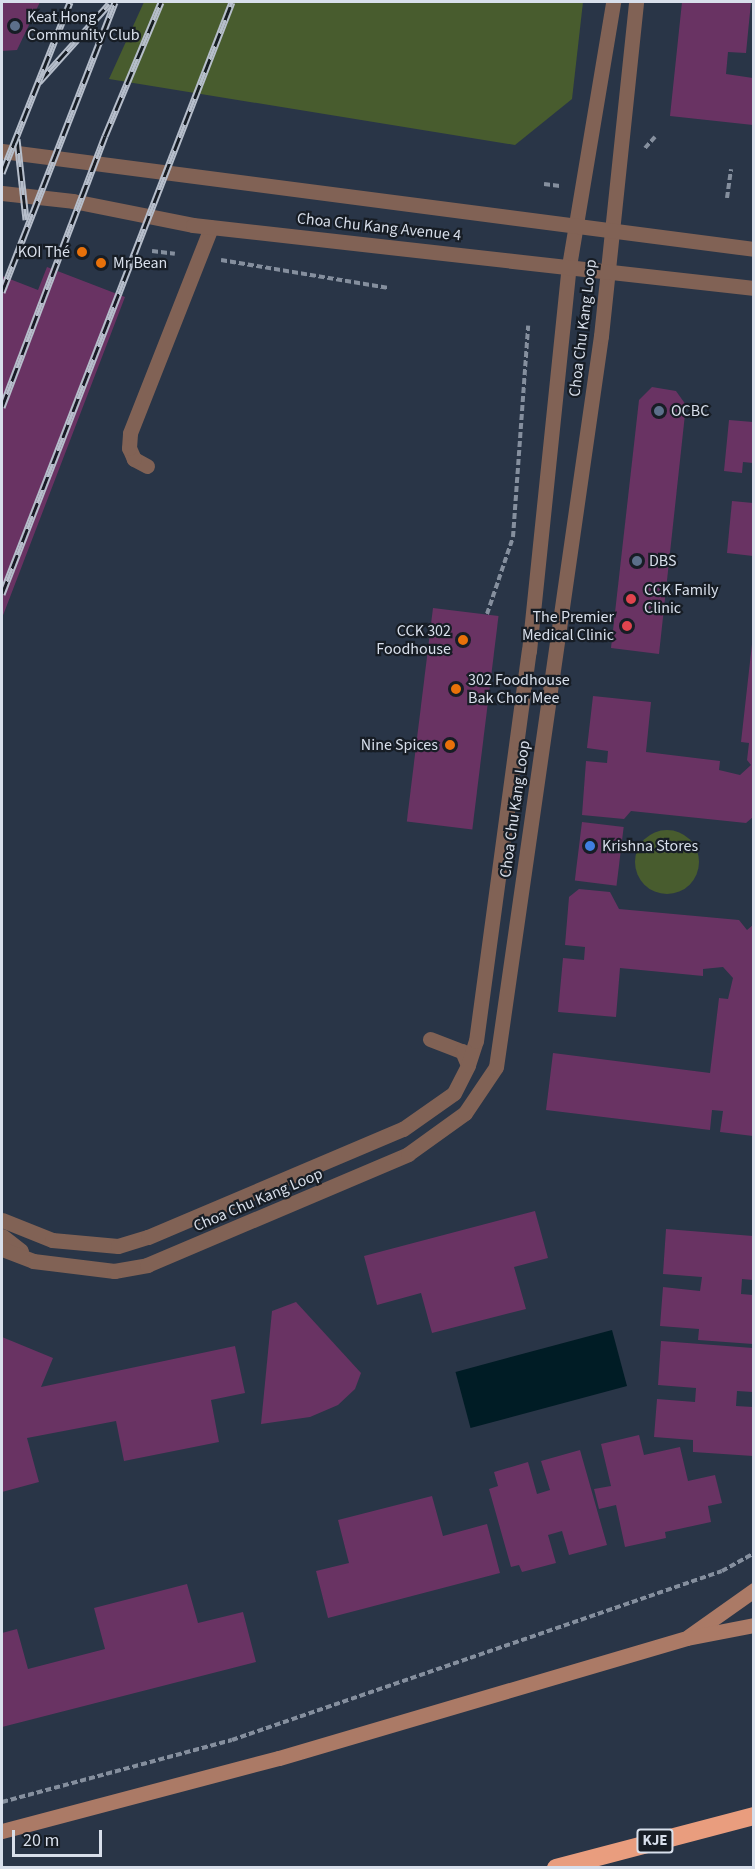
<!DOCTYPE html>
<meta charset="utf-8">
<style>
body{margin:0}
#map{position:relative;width:755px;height:1869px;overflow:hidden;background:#293547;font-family:"Source Sans 3",sans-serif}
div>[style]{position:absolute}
.green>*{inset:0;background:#485c2e}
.round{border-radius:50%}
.water>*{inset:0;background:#001c25;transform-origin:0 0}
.building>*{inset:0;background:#693363;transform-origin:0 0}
.path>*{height:4px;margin-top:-2px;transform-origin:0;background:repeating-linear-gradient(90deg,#858f9e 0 6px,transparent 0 9px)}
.service>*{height:15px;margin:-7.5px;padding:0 7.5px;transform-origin:7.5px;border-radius:7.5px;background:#816255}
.minor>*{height:15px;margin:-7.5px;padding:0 7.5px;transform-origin:7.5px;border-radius:7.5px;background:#816255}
.tertiary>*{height:15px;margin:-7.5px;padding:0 7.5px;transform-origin:7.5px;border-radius:7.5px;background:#816255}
.secondary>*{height:15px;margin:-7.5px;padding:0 7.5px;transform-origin:7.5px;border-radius:7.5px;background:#ab7a66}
.motorway>*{height:18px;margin:-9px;padding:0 9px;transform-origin:9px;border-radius:9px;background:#e99d7e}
.rail>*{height:7px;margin-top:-3.5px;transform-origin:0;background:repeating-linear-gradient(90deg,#171d25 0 14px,#b6becb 0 28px);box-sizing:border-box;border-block:2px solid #b6becb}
.dots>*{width:16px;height:16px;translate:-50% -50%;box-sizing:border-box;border:3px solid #171d25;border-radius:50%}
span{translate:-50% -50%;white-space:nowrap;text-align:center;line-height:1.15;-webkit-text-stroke:4.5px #171d25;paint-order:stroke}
.shield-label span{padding:2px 4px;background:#171d25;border:2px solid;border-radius:4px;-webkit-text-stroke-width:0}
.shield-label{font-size:15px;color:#d8dfeb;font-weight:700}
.poi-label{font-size:16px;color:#d8dfeb}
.left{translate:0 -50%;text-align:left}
.right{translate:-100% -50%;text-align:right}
.street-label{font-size:16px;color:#d8dfeb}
.frame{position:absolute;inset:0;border:3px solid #d8dfeb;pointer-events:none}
.scale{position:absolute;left:12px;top:1830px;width:90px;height:27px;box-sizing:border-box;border:3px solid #d8dfeb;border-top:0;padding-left:8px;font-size:18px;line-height:21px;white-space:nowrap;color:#d8dfeb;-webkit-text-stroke:4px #171d25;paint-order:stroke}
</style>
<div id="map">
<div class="green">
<i style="clip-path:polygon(144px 2px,583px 2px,572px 99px,515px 145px,109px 79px)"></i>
<i class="round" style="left:635px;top:830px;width:64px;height:64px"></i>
</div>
<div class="water">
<i style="left:612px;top:1330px;width:58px;height:162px;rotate:75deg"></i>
</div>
<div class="building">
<i style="clip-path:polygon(2px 2px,40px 2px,17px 50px,2px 51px)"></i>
<i style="clip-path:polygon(682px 2px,751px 2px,746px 53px,728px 52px,726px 74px,753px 78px,753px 125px,670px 116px)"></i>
<i style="clip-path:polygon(47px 267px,125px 297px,2px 618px,2px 276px,38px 290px)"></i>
<i style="clip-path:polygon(652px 387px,676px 391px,686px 405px,659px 654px,611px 648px,639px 400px)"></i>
<i style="clip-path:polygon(729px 420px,753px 422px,753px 463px,743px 462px,742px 473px,724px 471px)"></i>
<i style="clip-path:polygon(732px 501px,753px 503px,753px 556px,727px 553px)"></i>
<i style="left:433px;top:608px;width:66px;height:215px;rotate:7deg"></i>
<i style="clip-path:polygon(752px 644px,753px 817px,746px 823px,631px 811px,624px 819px,582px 815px,586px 761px,607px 763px,608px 751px,587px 748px,593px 696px,651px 702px,646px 752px,720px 761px,719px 770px,740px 775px,751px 765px,747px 760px,749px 743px,741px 742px)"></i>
<i style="left:582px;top:822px;width:42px;height:59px;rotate:7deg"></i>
<i style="clip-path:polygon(579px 889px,610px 892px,619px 909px,739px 920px,747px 930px,753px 925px,753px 1136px,720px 1132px,723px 1111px,712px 1110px,710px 1130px,546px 1110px,553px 1053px,710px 1073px,719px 998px,728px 999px,733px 978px,723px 967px,703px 969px,703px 976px,620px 968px,616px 1017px,558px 1012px,563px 958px,584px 960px,585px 947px,565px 945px,569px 897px)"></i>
<i style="clip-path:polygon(535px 1211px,548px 1258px,514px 1267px,526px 1309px,432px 1333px,421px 1293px,377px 1305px,364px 1256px)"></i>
<i style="clip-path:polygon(666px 1229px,753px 1236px,753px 1280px,742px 1279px,741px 1294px,753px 1295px,753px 1344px,698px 1340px,699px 1329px,660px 1326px,663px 1287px,700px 1291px,702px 1277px,663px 1274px)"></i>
<i style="clip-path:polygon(296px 1302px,361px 1373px,355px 1389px,338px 1405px,310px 1417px,261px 1424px,272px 1311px)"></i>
<i style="clip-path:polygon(2px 1337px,53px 1358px,41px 1387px,235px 1346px,245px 1393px,211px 1400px,219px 1442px,124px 1461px,116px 1421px,27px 1438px,39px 1482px,2px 1492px)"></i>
<i style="clip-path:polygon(661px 1341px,753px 1348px,753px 1392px,737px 1391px,736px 1406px,753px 1407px,753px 1456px,693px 1452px,693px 1440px,654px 1437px,657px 1399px,695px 1402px,696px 1388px,658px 1385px)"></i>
<i style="clip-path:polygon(639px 1435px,644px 1455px,680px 1447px,688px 1481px,715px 1475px,722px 1503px,708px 1506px,711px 1522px,665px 1532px,666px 1538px,625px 1547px,616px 1505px,599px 1509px,594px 1489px,611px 1486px,601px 1444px)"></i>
<i style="clip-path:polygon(580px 1450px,607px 1545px,569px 1555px,562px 1531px,548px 1535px,556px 1563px,522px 1572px,519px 1565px,511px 1567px,489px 1489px,498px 1486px,494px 1472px,528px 1462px,537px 1494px,550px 1490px,541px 1461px)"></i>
<i style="clip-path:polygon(432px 1496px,443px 1536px,487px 1524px,500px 1573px,328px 1618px,316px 1571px,349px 1563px,338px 1520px)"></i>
<i style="clip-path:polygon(187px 1584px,198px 1623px,243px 1612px,256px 1662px,2px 1727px,2px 1633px,17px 1629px,28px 1669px,105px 1649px,94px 1608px)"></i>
</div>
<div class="path">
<i style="left:645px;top:148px;width:15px;rotate:-48deg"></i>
<i style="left:544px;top:184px;width:16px;rotate:7deg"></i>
<i style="left:727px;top:198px;width:29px;rotate:-82deg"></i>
<i style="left:152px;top:251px;width:23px;rotate:7deg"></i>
<i style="left:221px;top:260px;width:170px;rotate:9.5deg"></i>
<i style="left:487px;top:614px;width:81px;rotate:-71.3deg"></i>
<i style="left:513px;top:537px;width:212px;rotate:-85.9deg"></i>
<i style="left:2px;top:1802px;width:238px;rotate:-15.1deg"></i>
<i style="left:232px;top:1740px;width:518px;rotate:-19.03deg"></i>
<i style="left:722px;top:1571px;width:37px;rotate:-29deg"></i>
</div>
<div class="service">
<i style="left:147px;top:466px;width:15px;rotate:-152deg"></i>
<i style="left:134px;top:459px;width:12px;rotate:-114deg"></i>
<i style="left:129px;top:448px;width:15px;rotate:-86deg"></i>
<i style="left:130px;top:433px;width:221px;rotate:-68.5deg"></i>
<i style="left:430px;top:1039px;width:34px;rotate:21deg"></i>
<i style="left:462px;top:1051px;width:15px;rotate:67deg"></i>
</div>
<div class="minor">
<i style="left:2px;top:1220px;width:54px;rotate:21.8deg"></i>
<i style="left:52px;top:1240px;width:66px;rotate:5.2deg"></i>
<i style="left:118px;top:1246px;width:31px;rotate:-17deg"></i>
<i style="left:148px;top:1237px;width:277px;rotate:-23deg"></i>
<i style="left:403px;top:1129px;width:62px;rotate:-35.2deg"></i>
<i style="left:454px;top:1093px;width:31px;rotate:-63deg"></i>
<i style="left:468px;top:1065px;width:25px;rotate:-72deg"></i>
<i style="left:476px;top:1041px;width:394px;rotate:-82.3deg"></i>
<i style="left:529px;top:651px;width:387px;rotate:-84.1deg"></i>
<i style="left:569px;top:266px;width:268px;rotate:-80.5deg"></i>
<i style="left:2px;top:1236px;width:24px;rotate:38deg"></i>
<i style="left:2px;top:1249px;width:33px;rotate:21deg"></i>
<i style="left:33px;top:1261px;width:82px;rotate:7deg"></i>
<i style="left:114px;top:1271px;width:34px;rotate:-10deg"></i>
<i style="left:147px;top:1265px;width:284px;rotate:-23deg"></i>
<i style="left:408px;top:1154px;width:70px;rotate:-35.7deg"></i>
<i style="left:465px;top:1113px;width:55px;rotate:-56deg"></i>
<i style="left:496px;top:1067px;width:739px;rotate:-81.83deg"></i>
<i style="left:601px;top:336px;width:336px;rotate:-84deg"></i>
</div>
<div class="tertiary">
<i style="left:2px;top:151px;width:758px;rotate:7.42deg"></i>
<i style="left:2px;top:193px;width:71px;rotate:6.4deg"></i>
<i style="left:73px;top:201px;width:122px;rotate:11.3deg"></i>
<i style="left:193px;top:225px;width:565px;rotate:6.41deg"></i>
</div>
<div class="secondary">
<i style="left:689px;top:1636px;width:80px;rotate:-35.3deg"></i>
<i style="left:2px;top:1831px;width:286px;rotate:-14.8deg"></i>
<i style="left:279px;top:1758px;width:425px;rotate:-16.4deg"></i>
<i style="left:687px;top:1638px;width:68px;rotate:-11deg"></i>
</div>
<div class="motorway">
<i style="left:556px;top:1868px;width:205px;rotate:-14.7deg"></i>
</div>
<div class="rail">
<i style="left:39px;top:82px;width:105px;rotate:-48.1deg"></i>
<i style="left:17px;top:139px;width:81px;rotate:83.6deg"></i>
<i style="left:2px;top:173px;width:184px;rotate:-68.3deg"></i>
<i style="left:2px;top:292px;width:311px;rotate:-68.7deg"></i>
<i style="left:2px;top:407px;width:290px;rotate:-69.2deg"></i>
<i style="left:105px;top:136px;width:145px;rotate:-67.3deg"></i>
<i style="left:2px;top:594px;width:635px;rotate:-68.77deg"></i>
</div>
<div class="dots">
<i style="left:15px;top:26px;background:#5c6f8a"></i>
<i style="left:82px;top:252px;background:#e8710a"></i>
<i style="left:101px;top:263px;background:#e8710a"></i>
<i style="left:659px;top:411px;background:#5c6f8a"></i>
<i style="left:637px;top:561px;background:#5c6f8a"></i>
<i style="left:631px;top:599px;background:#e0444e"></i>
<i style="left:627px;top:626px;background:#e0444e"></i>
<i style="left:463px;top:640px;background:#e8710a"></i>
<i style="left:456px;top:689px;background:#e8710a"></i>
<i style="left:450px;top:745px;background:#e8710a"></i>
<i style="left:590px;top:846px;background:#3f7fe0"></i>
</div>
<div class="shield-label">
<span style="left:655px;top:1841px">KJE</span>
</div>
<div class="poi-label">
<span class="left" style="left:27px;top:26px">Keat Hong<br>Community Club</span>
<span class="right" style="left:70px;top:252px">KOI Thé</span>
<span class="left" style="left:113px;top:263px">Mr Bean</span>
<span class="left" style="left:671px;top:411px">OCBC</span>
<span class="left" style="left:649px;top:561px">DBS</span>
<span class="left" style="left:644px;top:599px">CCK Family<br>Clinic</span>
<span class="right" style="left:614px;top:626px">The Premier<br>Medical Clinic</span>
<span class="right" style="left:451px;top:640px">CCK 302<br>Foodhouse</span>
<span class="left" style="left:468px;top:689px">302 Foodhouse<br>Bak Chor Mee</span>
<span class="right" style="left:438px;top:745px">Nine Spices</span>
<span class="left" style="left:602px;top:846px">Krishna Stores</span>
</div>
<div class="street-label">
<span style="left:379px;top:227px;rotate:6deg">Choa Chu Kang Avenue 4</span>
<span style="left:583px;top:328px;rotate:-83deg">Choa Chu Kang Loop</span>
<span style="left:515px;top:809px;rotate:-82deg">Choa Chu Kang Loop</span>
<span style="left:258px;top:1200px;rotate:-23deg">Choa Chu Kang Loop</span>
</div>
<div class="frame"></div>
<div class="scale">20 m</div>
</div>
